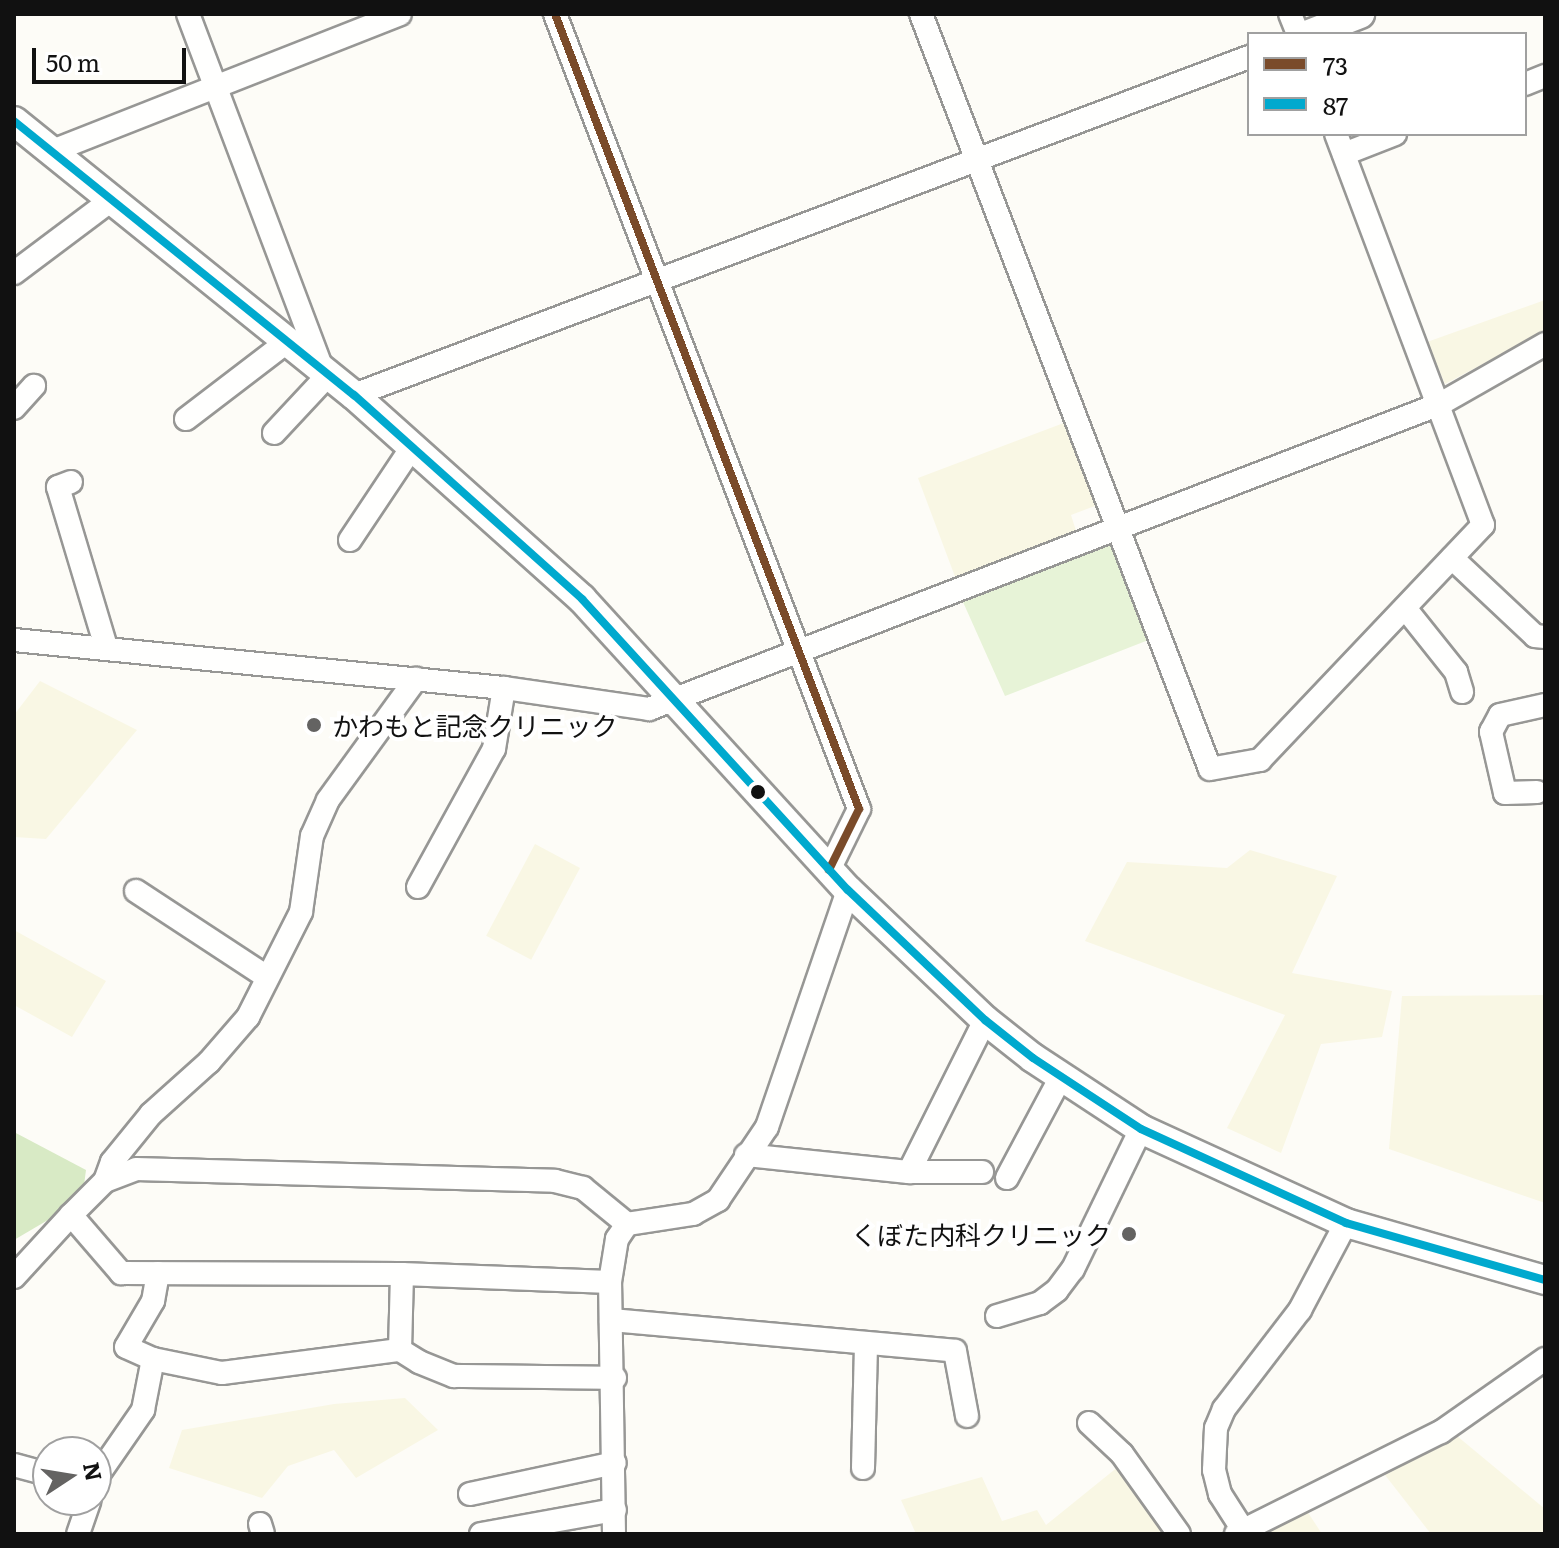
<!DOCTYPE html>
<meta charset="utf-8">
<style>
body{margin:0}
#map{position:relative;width:1559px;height:1548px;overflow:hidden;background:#fdfcf7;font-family:Literata,"Noto Sans JP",serif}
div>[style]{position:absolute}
.farmland>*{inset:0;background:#f9f7e4;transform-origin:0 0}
.green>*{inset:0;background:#e7f3d7}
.forest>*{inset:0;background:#d8eac5}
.roads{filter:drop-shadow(2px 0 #979795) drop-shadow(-2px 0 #979795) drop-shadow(0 2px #979795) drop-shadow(0 -2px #979795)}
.minor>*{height:22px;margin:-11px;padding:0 11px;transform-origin:11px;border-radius:11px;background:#fffffe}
.tertiary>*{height:28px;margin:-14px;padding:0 14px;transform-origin:14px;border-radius:14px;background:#fffffe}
.bus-1>*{height:8px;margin:-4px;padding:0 4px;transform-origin:4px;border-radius:4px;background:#7a4b2a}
.bus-2>*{height:8px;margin:-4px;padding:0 4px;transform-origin:4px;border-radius:4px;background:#00a9ce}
.dots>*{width:22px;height:22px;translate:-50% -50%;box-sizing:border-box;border:4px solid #fff;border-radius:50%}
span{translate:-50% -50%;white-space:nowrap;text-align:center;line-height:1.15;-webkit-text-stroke:8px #fff;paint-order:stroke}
.poi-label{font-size:26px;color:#111}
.left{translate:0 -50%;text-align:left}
.right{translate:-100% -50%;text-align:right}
.frame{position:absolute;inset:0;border:16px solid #111;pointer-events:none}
.legend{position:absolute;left:1247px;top:32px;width:280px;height:104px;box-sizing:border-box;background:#fff;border:2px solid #a0a0a0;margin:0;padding:10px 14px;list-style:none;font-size:24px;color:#111}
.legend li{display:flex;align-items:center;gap:16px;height:40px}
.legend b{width:40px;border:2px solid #a0a0a0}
.north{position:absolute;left:32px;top:1436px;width:80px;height:80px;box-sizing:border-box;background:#fff;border:2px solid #a0a0a0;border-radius:50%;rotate:78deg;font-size:22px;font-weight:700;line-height:32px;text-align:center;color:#111}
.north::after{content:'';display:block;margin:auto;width:28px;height:36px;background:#646362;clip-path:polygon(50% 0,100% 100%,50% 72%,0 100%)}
.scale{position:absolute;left:32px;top:48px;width:154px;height:36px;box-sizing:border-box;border:4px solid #111;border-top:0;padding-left:10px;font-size:24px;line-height:28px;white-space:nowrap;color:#111;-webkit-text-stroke:6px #fff;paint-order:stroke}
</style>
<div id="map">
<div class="farmland">
<i style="clip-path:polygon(1545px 300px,1545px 331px,1445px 384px,1427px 342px)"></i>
<i style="clip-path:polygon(1069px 421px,1100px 504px,1071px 515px,1078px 537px,957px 582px,918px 478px)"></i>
<i style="clip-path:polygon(40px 681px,137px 730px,46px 839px,14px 837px,14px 715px)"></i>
<i style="left:535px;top:844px;width:51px;height:104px;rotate:28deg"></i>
<i style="clip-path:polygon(1250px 850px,1337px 876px,1292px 973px,1392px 991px,1382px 1037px,1321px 1044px,1281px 1153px,1227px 1128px,1285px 1015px,1085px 941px,1127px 862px,1227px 868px)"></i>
<i style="clip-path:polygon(14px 930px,106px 981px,72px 1037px,14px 1005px)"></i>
<i style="clip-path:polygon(1545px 995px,1545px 1203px,1389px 1149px,1402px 996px)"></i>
<i style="clip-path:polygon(405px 1398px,438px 1430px,356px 1478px,334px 1450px,288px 1466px,262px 1498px,169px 1468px,182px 1430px,334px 1404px)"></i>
<i style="clip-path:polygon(1457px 1436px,1545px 1509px,1545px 1534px,1431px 1534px,1385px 1475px)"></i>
<i style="clip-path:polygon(1119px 1466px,1165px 1534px,916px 1534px,901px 1500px,982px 1477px,1002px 1521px,1037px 1510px,1046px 1525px)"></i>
<i style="clip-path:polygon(1307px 1511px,1322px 1534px,1262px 1534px)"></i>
</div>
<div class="green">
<i style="clip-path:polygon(1111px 543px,1130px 576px,1151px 639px,1005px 696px,963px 602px)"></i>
</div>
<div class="forest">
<i style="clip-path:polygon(14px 1132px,86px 1170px,82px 1200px,14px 1240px)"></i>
</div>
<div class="roads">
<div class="minor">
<i style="left:188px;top:14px;width:382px;rotate:69.3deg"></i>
<i style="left:555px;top:14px;width:851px;rotate:69.07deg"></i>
<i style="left:859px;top:809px;width:68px;rotate:116.2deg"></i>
<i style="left:921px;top:14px;width:808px;rotate:69.05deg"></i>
<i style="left:1210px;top:769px;width:51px;rotate:-10.2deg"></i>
<i style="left:1260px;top:760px;width:324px;rotate:-46.5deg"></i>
<i style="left:1483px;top:525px;width:418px;rotate:-110.6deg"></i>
<i style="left:1290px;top:14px;width:22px;rotate:68deg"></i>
<i style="left:1525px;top:84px;width:22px;rotate:-22deg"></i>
<i style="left:50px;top:152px;width:376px;rotate:-21.5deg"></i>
<i style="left:1344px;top:154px;width:55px;rotate:-21.4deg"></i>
<i style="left:14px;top:273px;width:120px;rotate:-36.9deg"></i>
<i style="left:354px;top:395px;width:957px;rotate:-20.69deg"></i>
<i style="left:14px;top:408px;width:30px;rotate:-48deg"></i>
<i style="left:186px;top:419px;width:128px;rotate:-37.4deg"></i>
<i style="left:274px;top:433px;width:79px;rotate:-47deg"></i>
<i style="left:71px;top:482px;width:14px;rotate:159deg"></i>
<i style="left:58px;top:487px;width:167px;rotate:73.3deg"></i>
<i style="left:350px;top:540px;width:112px;rotate:-56.3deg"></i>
<i style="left:1452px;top:558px;width:114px;rotate:43.2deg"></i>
<i style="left:1535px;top:636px;width:10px;rotate:6deg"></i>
<i style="left:1405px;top:608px;width:82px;rotate:51.4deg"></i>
<i style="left:1456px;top:672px;width:21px;rotate:73deg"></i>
<i style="left:14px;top:640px;width:492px;rotate:5.6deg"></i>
<i style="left:504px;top:688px;width:147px;rotate:8.2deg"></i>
<i style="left:649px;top:709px;width:848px;rotate:-21.09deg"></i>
<i style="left:1440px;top:404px;width:121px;rotate:-29.7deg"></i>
<i style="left:1537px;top:792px;width:32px;rotate:178deg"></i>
<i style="left:1505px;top:793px;width:63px;rotate:-102.9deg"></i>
<i style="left:1491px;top:732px;width:19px;rotate:-62deg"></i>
<i style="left:1500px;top:715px;width:46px;rotate:-12.5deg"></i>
<i style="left:418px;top:887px;width:158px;rotate:-61.2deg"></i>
<i style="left:494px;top:749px;width:62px;rotate:-80.7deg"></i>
<i style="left:136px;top:891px;width:157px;rotate:33.3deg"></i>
<i style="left:746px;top:1155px;width:164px;rotate:6deg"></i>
<i style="left:909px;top:1172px;width:170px;rotate:-63.4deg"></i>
<i style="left:909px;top:1172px;width:73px"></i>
<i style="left:1007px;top:1178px;width:115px;rotate:-61.9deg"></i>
<i style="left:105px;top:1181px;width:20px;rotate:-70deg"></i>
<i style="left:112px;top:1162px;width:62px;rotate:-50.9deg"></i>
<i style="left:151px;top:1114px;width:78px;rotate:-41.9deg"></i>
<i style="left:209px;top:1062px;width:60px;rotate:-49.1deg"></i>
<i style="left:248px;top:1017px;width:118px;rotate:-63.2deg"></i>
<i style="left:301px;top:912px;width:77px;rotate:-81.8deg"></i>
<i style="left:312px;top:836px;width:39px;rotate:-66deg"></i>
<i style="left:328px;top:800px;width:150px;rotate:-54deg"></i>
<i style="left:71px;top:1215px;width:48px;rotate:-45deg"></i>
<i style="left:105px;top:1181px;width:33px;rotate:-21deg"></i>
<i style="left:136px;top:1169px;width:419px;rotate:1.6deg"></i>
<i style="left:555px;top:1181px;width:29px;rotate:14deg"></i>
<i style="left:583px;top:1188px;width:57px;rotate:39.3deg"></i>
<i style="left:158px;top:1273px;width:28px;rotate:100deg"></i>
<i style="left:153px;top:1301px;width:53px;rotate:120.4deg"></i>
<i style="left:126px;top:1347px;width:30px;rotate:24deg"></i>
<i style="left:153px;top:1359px;width:70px;rotate:11.5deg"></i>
<i style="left:222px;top:1373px;width:179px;rotate:-7.4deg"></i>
<i style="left:402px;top:1274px;width:76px;rotate:91.5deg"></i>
<i style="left:400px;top:1350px;width:22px;rotate:32deg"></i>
<i style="left:419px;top:1362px;width:38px;rotate:22deg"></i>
<i style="left:454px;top:1376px;width:161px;rotate:0.7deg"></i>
<i style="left:14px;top:1277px;width:84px;rotate:-47.4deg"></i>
<i style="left:71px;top:1215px;width:77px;rotate:49.2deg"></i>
<i style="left:121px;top:1273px;width:281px;rotate:0.2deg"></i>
<i style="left:402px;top:1274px;width:208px;rotate:2.2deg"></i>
<i style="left:997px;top:1316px;width:45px;rotate:-16.8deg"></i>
<i style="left:1040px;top:1303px;width:21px;rotate:-37deg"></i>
<i style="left:1057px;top:1290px;width:26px;rotate:-53deg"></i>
<i style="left:1073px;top:1269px;width:156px;rotate:-64.1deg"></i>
<i style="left:611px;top:1320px;width:345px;rotate:5.1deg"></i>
<i style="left:955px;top:1351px;width:66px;rotate:79.5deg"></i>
<i style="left:1089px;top:1423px;width:45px;rotate:43.2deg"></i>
<i style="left:1122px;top:1454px;width:98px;rotate:54.5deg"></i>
<i style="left:14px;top:1465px;width:35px;rotate:15deg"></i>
<i style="left:863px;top:1468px;width:125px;rotate:-88.6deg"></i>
<i style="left:96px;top:1478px;width:83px;rotate:-55.3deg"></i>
<i style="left:143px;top:1410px;width:52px;rotate:-78.9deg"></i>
<i style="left:470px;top:1494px;width:148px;rotate:-12.1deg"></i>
<i style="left:260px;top:1524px;width:10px;rotate:73deg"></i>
<i style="left:1243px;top:1530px;width:43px;rotate:-122.6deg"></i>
<i style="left:1220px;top:1494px;width:25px;rotate:-104deg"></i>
<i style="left:1214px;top:1470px;width:42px;rotate:-87.3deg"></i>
<i style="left:1216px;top:1428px;width:21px;rotate:-67deg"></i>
<i style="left:1224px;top:1409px;width:125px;rotate:-52.5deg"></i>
<i style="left:1300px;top:1310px;width:98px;rotate:-62.1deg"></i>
<i style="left:78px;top:1534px;width:36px;rotate:-71deg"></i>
<i style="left:481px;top:1534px;width:136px;rotate:-10.2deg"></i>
<i style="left:614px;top:1534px;width:252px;rotate:-90.9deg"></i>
<i style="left:610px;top:1282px;width:44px;rotate:-80.8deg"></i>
<i style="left:617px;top:1239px;width:18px;rotate:-56deg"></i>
<i style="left:627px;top:1224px;width:67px;rotate:-8.6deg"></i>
<i style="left:693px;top:1214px;width:29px;rotate:-29deg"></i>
<i style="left:718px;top:1200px;width:88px;rotate:-56.1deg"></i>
<i style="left:767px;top:1127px;width:250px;rotate:-71.1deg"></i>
<i style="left:1236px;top:1534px;width:229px;rotate:-26.5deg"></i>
<i style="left:1441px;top:1432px;width:127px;rotate:-35.1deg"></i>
</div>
<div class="tertiary">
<i style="left:1309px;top:34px;width:55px;rotate:-21.4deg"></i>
<i style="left:14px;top:121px;width:437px;rotate:38.9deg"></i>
<i style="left:354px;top:395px;width:306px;rotate:41.8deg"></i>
<i style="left:582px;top:599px;width:394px;rotate:47.6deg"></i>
<i style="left:848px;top:890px;width:189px;rotate:43.5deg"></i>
<i style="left:985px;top:1020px;width:61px;rotate:38.4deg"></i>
<i style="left:1033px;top:1058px;width:129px;rotate:33.3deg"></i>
<i style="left:1141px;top:1129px;width:226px;rotate:24.6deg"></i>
<i style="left:1346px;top:1223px;width:207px;rotate:16deg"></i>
</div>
</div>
<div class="bus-1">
<i style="left:555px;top:14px;width:851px;rotate:69.07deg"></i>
<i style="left:859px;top:809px;width:68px;rotate:116.2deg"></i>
</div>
<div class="bus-2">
<i style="left:14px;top:121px;width:437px;rotate:38.9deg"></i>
<i style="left:354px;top:395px;width:306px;rotate:41.8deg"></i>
<i style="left:582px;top:599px;width:394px;rotate:47.6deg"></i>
<i style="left:848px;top:890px;width:189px;rotate:43.5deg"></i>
<i style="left:985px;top:1020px;width:61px;rotate:38.4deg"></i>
<i style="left:1033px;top:1058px;width:129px;rotate:33.3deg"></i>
<i style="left:1141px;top:1129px;width:226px;rotate:24.6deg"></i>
<i style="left:1346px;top:1223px;width:207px;rotate:16deg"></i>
</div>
<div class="dots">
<i style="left:314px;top:725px;background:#646362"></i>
<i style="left:758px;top:792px;background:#111"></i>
<i style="left:1129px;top:1234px;background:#646362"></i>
</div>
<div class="poi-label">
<span class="left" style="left:332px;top:725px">かわもと記念クリニック</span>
<span class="right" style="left:1111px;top:1234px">くぼた内科クリニック</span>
</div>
<div class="frame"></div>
<ul class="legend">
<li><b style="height:10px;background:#7a4b2a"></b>73</li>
<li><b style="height:10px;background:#00a9ce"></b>87</li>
</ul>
<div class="north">N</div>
<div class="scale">50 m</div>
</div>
